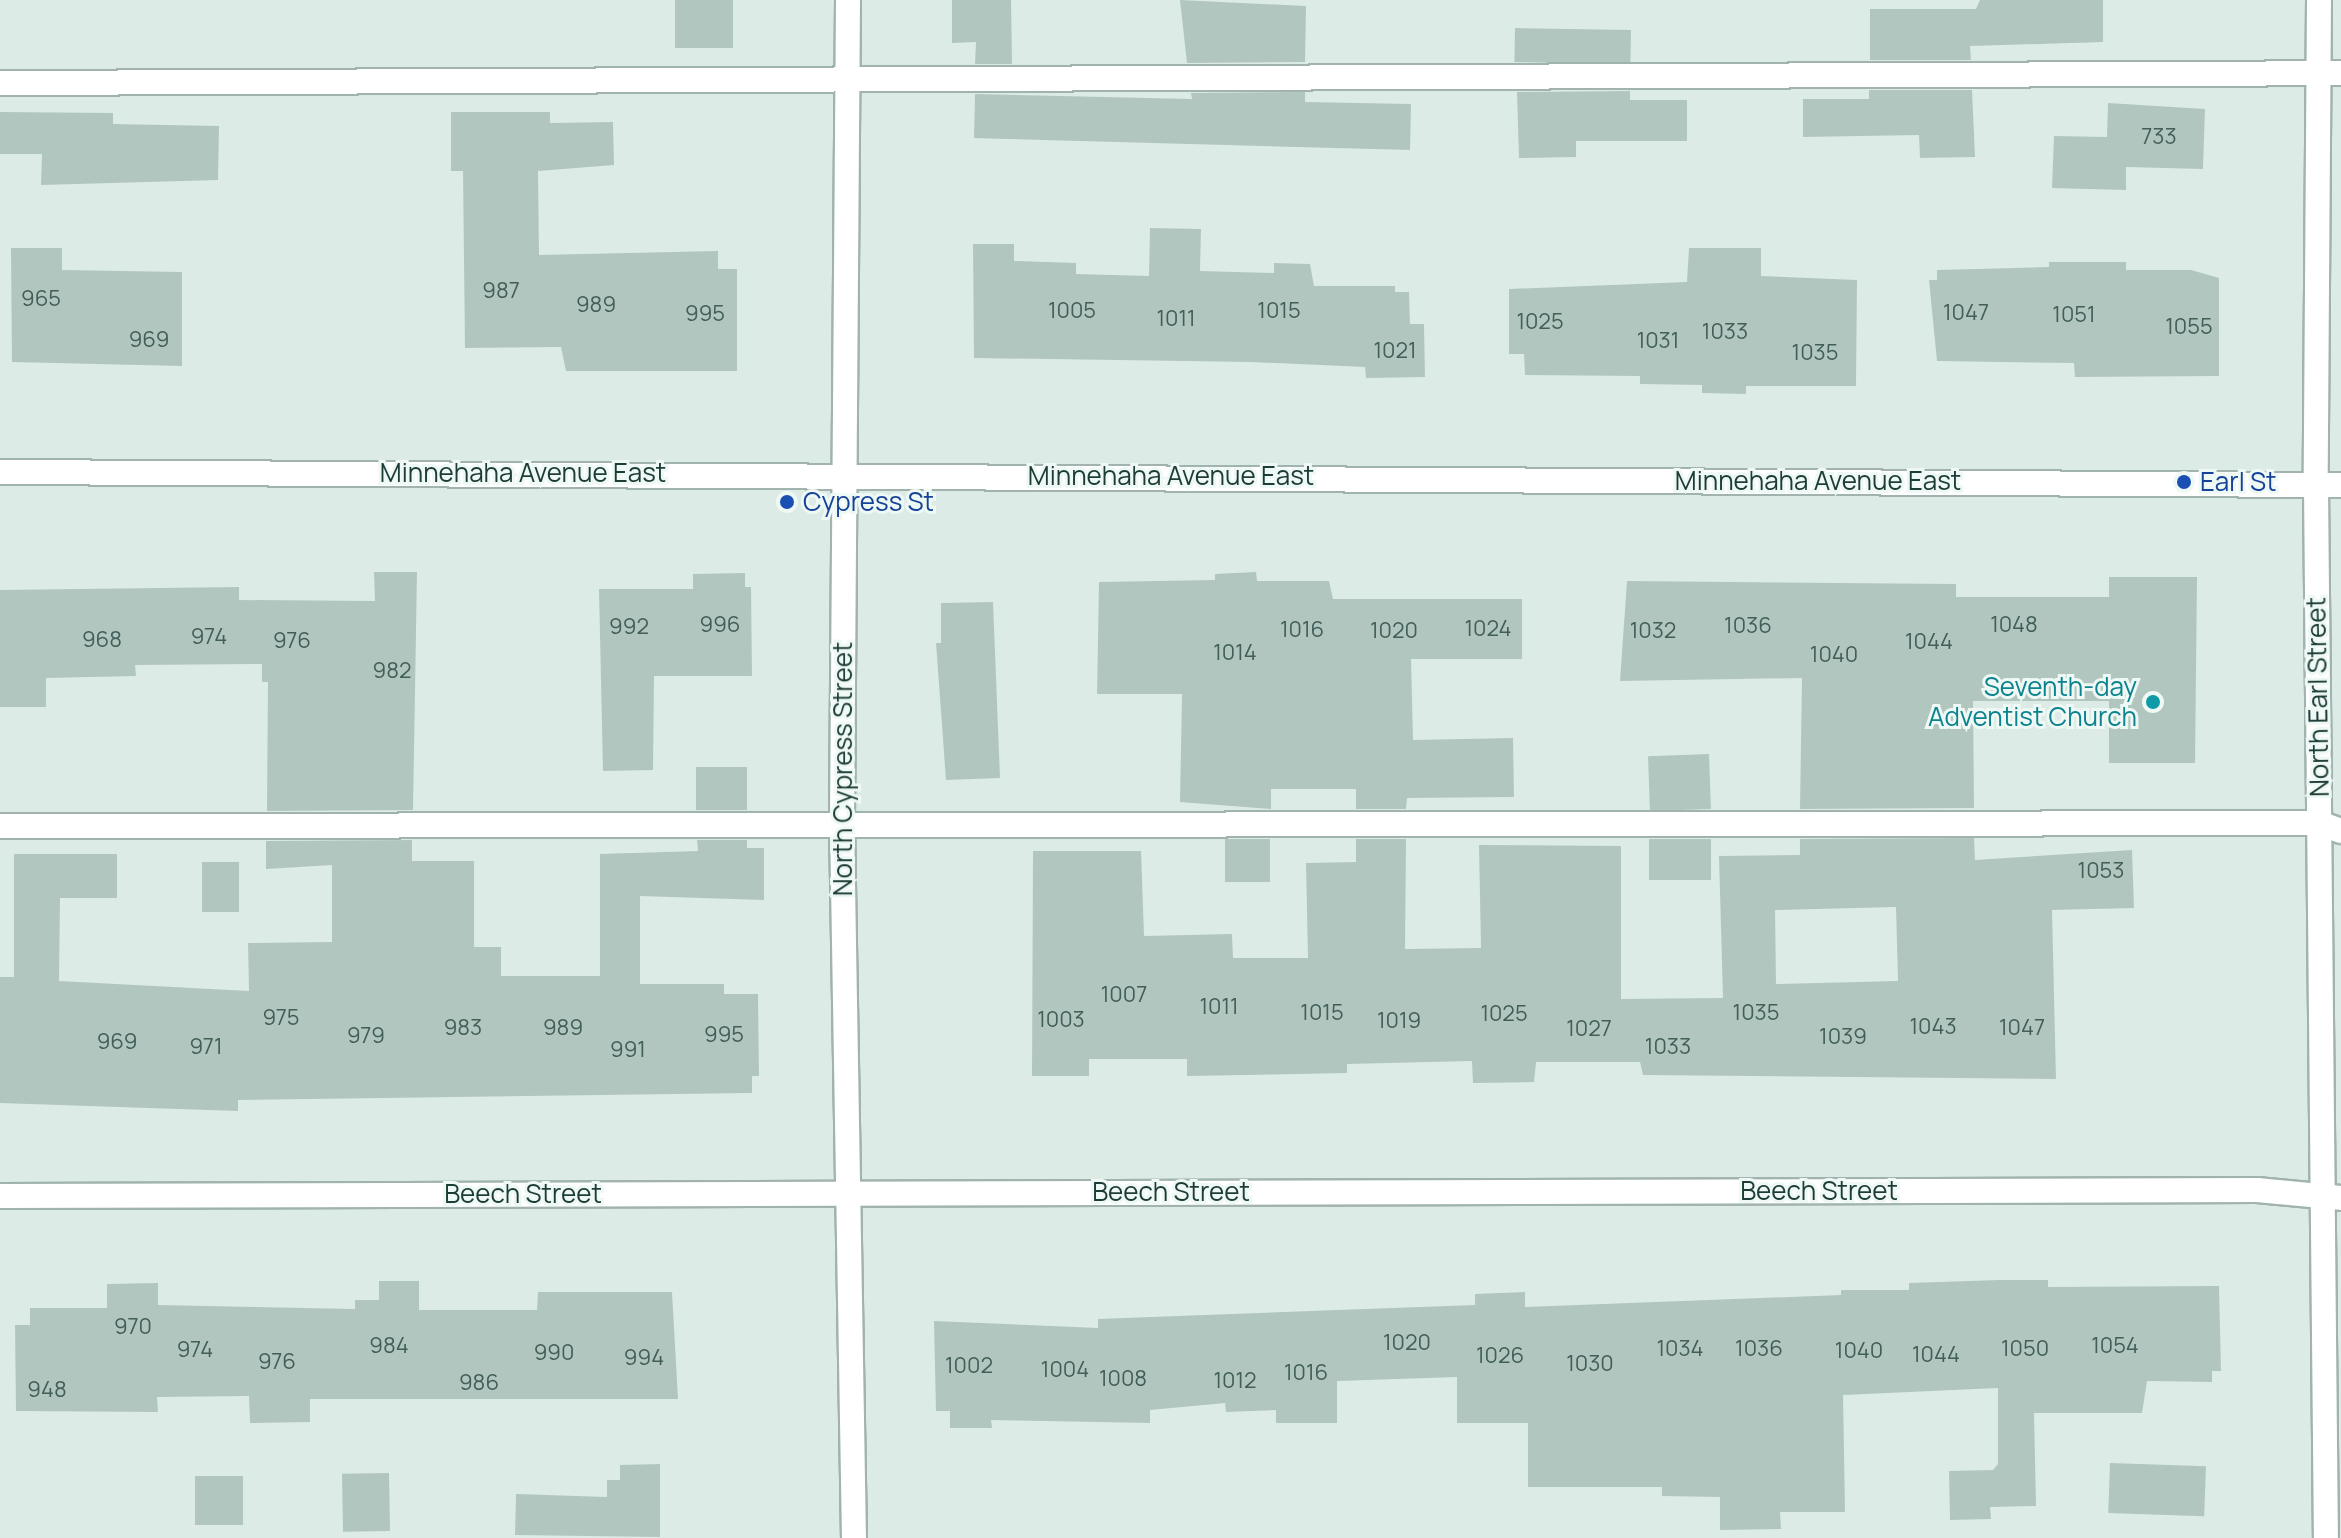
<!DOCTYPE html>
<style>
body{margin:0}
#map{position:relative;width:2341px;height:1538px;overflow:hidden;background:#ddebe6;font-family:Manrope,sans-serif}
div>[style]{position:absolute}
.building>*{inset:0;background:#b2c6c0;transform-origin:0 0}
.roads{filter:drop-shadow(2px 0 #a0b3ae) drop-shadow(-2px 0 #a0b3ae) drop-shadow(0 2px #a0b3ae) drop-shadow(0 -2px #a0b3ae)}
.service>*{height:24px;margin:-12px;padding:0 12px;transform-origin:12px;border-radius:12px;background:#fff}
.minor>*{height:24px;margin:-12px;padding:0 12px;transform-origin:12px;border-radius:12px;background:#fff}
.tertiary>*{height:24px;margin:-12px;padding:0 12px;transform-origin:12px;border-radius:12px;background:#fff}
.secondary>*{height:24px;margin:-12px;padding:0 12px;transform-origin:12px;border-radius:12px;background:#fff}
.dots>*{width:22px;height:22px;translate:-50% -50%;box-sizing:border-box;border:4px solid #eef8f4;border-radius:50%}
span{translate:-50% -50%;white-space:nowrap;text-align:center;line-height:1.15;-webkit-text-stroke:6px #eef8f4;paint-order:stroke}
.number-label{font-size:22px;color:#425e59}
.number-label span{-webkit-text-stroke-width:0}
.street-label{font-size:26px;color:#1d3c37}
.transit-label{font-size:26px;color:#164399}
.left{translate:0 -50%;text-align:left}
.culture-label{font-size:26px;color:#0d838f}
.right{translate:-100% -50%;text-align:right}
</style>
<div id="map">
<div class="building">
<i style="left:675px;top:0;width:58px;height:48px"></i>
<i style="clip-path:polygon(952px 0,1011px 0,1012px 64px,975px 64px,976px 42px,952px 43px)"></i>
<i style="clip-path:polygon(1180px 0,1306px 6px,1305px 62px,1187px 63px)"></i>
<i style="clip-path:polygon(1980px 0,2103px 0,2103px 42px,1970px 46px,1971px 60px,1870px 60px,1870px 9px,1976px 9px)"></i>
<i style="left:1515px;top:28px;width:116px;height:34px;rotate:1deg"></i>
<i style="clip-path:polygon(1869px 90px,1972px 90px,1975px 157px,1920px 158px,1919px 135px,1803px 137px,1803px 99px,1869px 99px)"></i>
<i style="clip-path:polygon(1630px 91px,1630px 100px,1687px 100px,1687px 141px,1576px 141px,1576px 157px,1519px 158px,1517px 92px)"></i>
<i style="clip-path:polygon(1305px 92px,1305px 102px,1411px 104px,1410px 150px,974px 138px,975px 94px,1192px 99px,1191px 93px)"></i>
<i style="clip-path:polygon(2108px 103px,2205px 109px,2203px 169px,2126px 167px,2126px 190px,2052px 188px,2054px 136px,2107px 137px)"></i>
<i style="clip-path:polygon(0 112px,113px 113px,113px 124px,219px 126px,218px 180px,41px 185px,42px 154px,0 154px)"></i>
<i style="clip-path:polygon(451px 112px,550px 112px,550px 123px,613px 122px,614px 165px,538px 171px,539px 255px,718px 251px,718px 269px,737px 269px,737px 371px,566px 371px,561px 347px,465px 348px,463px 171px,451px 171px)"></i>
<i style="clip-path:polygon(1150px 228px,1201px 229px,1200px 271px,1274px 273px,1274px 263px,1310px 264px,1314px 286px,1395px 286px,1395px 292px,1409px 292px,1410px 324px,1424px 324px,1425px 377px,1366px 378px,1365px 367px,1251px 362px,974px 358px,973px 244px,1014px 244px,1014px 261px,1076px 263px,1076px 274px,1149px 276px)"></i>
<i style="clip-path:polygon(11px 248px,62px 248px,62px 270px,182px 272px,182px 366px,12px 362px)"></i>
<i style="clip-path:polygon(1689px 248px,1761px 248px,1761px 276px,1857px 280px,1856px 386px,1746px 386px,1746px 394px,1702px 393px,1702px 385px,1640px 384px,1640px 376px,1525px 375px,1524px 354px,1509px 354px,1509px 289px,1687px 282px)"></i>
<i style="clip-path:polygon(2049px 262px,2126px 262px,2126px 270px,2191px 270px,2219px 278px,2219px 376px,2075px 377px,2074px 363px,1937px 361px,1929px 280px,1937px 280px,1937px 270px,2049px 267px)"></i>
<i style="clip-path:polygon(374px 572px,417px 572px,413px 810px,267px 811px,268px 682px,262px 682px,262px 664px,135px 665px,136px 676px,46px 678px,46px 707px,0 707px,0 590px,239px 587px,239px 600px,375px 601px)"></i>
<i style="clip-path:polygon(1256px 572px,1257px 581px,1329px 581px,1333px 599px,1522px 599px,1522px 659px,1411px 659px,1413px 740px,1513px 738px,1514px 797px,1407px 798px,1406px 809px,1356px 809px,1356px 789px,1271px 789px,1271px 809px,1180px 802px,1182px 694px,1097px 694px,1099px 582px,1215px 580px,1215px 574px)"></i>
<i style="clip-path:polygon(745px 573px,745px 587px,751px 587px,752px 676px,654px 676px,653px 770px,603px 771px,599px 589px,693px 589px,693px 574px)"></i>
<i style="clip-path:polygon(2109px 577px,2197px 577px,2195px 763px,2109px 763px,2109px 701px,1973px 701px,1974px 808px,1800px 809px,1802px 678px,1620px 681px,1627px 581px,1956px 584px,1956px 597px,2109px 597px)"></i>
<i style="clip-path:polygon(993px 602px,1000px 778px,946px 780px,936px 643px,941px 643px,941px 603px)"></i>
<i style="left:1709px;top:754px;width:55px;height:61px;rotate:88deg"></i>
<i style="left:747px;top:767px;width:43px;height:51px;rotate:90deg"></i>
<i style="clip-path:polygon(evenodd,1974px 838px,1975px 860px,2132px 850px,2134px 908px,2052px 910px,2056px 1079px,1643px 1075px,1640px 1062px,1536px 1062px,1534px 1082px,1473px 1083px,1472px 1061px,1347px 1064px,1347px 1073px,1187px 1076px,1187px 1059px,1089px 1059px,1089px 1076px,1032px 1076px,1033px 851px,1141px 851px,1144px 936px,1232px 934px,1233px 958px,1308px 958px,1306px 863px,1356px 862px,1356px 839px,1406px 839px,1405px 949px,1481px 948px,1479px 845px,1621px 846px,1621px 999px,1723px 998px,1719px 856px,1800px 855px,1800px 839px,1974px 838px,1896px 907px,1898px 981px,1776px 984px,1775px 910px,1896px 907px)"></i>
<i style="left:1225px;top:839px;width:45px;height:43px"></i>
<i style="left:1649px;top:839px;width:62px;height:41px"></i>
<i style="clip-path:polygon(412px 840px,412px 861px,474px 861px,474px 947px,501px 947px,501px 976px,600px 976px,600px 854px,698px 851px,697px 840px,747px 840px,747px 848px,764px 848px,764px 900px,640px 896px,640px 984px,724px 984px,724px 994px,758px 994px,759px 1076px,752px 1076px,752px 1093px,238px 1100px,238px 1111px,0 1103px,0 977px,14px 977px,14px 854px,117px 854px,117px 898px,60px 898px,59px 981px,249px 991px,248px 943px,332px 942px,332px 865px,266px 869px,266px 841px)"></i>
<i style="left:202px;top:862px;width:37px;height:50px"></i>
<i style="clip-path:polygon(1999px 1280px,2048px 1280px,2048px 1287px,2219px 1286px,2221px 1371px,2212px 1371px,2212px 1382px,2147px 1381px,2142px 1413px,2034px 1413px,2036px 1506px,1990px 1507px,1991px 1519px,1950px 1520px,1949px 1471px,1993px 1470px,1998px 1464px,1998px 1388px,1843px 1395px,1845px 1512px,1780px 1512px,1781px 1529px,1720px 1530px,1720px 1497px,1662px 1496px,1662px 1487px,1528px 1487px,1528px 1423px,1457px 1423px,1457px 1377px,1337px 1381px,1337px 1423px,1276px 1423px,1276px 1410px,1226px 1412px,1225px 1403px,1150px 1410px,1150px 1423px,991px 1420px,992px 1428px,950px 1428px,950px 1411px,936px 1411px,934px 1321px,1098px 1328px,1098px 1319px,1475px 1305px,1475px 1294px,1525px 1292px,1525px 1307px,1841px 1295px,1841px 1290px,1909px 1290px,1909px 1283px)"></i>
<i style="clip-path:polygon(379px 1281px,419px 1281px,419px 1310px,537px 1310px,538px 1292px,672px 1292px,678px 1399px,310px 1399px,310px 1422px,250px 1423px,249px 1396px,157px 1397px,158px 1412px,16px 1411px,15px 1325px,30px 1325px,30px 1308px,107px 1308px,107px 1284px,158px 1283px,158px 1305px,355px 1309px,355px 1300px,379px 1300px)"></i>
<i style="left:2110px;top:1463px;width:96px;height:50px;rotate:2deg"></i>
<i style="clip-path:polygon(660px 1464px,660px 1537px,515px 1535px,516px 1494px,607px 1497px,607px 1480px,620px 1480px,620px 1465px)"></i>
<i style="left:389px;top:1473px;width:58px;height:47px;rotate:89deg"></i>
<i style="left:243px;top:1476px;width:49px;height:48px;rotate:90deg"></i>
</div>
<div class="roads">
<div class="service">
<i style="left:0;top:83px;width:2341px;rotate:-0.24deg"></i>
<i style="left:0;top:826px;width:2319px;rotate:-0.07deg"></i>
<i style="left:2319px;top:823px;width:23px;rotate:20deg"></i>
</div>
<div class="minor">
<i style="left:848px;top:0;width:823px;rotate:90.42deg"></i>
<i style="left:842px;top:823px;width:715px;rotate:89.04deg"></i>
<i style="left:0;top:1196px;width:2257px;rotate:-0.15deg"></i>
<i style="left:2257px;top:1190px;width:84px;rotate:5.4deg"></i>
</div>
<div class="tertiary">
<i style="left:2319px;top:0;width:486px;rotate:90.4deg"></i>
<i style="left:2316px;top:486px;width:1052px;rotate:89.46deg"></i>
</div>
<div class="secondary">
<i style="left:0;top:472px;width:2341px;rotate:0.32deg"></i>
</div>
</div>
<div class="dots">
<i style="left:2184px;top:482px;background:#1a4fb4"></i>
<i style="left:787px;top:502px;background:#1a4fb4"></i>
<i style="left:2153px;top:702px;background:#0f9aa8"></i>
</div>
<div class="number-label">
<span style="left:2159px;top:137px">733</span>
<span style="left:501px;top:291px">987</span>
<span style="left:41px;top:299px">965</span>
<span style="left:596px;top:305px">989</span>
<span style="left:1072px;top:311px">1005</span>
<span style="left:1279px;top:311px">1015</span>
<span style="left:1966px;top:313px">1047</span>
<span style="left:705px;top:314px">995</span>
<span style="left:2074px;top:315px">1051</span>
<span style="left:1176px;top:319px">1011</span>
<span style="left:1540px;top:322px">1025</span>
<span style="left:2189px;top:327px">1055</span>
<span style="left:1725px;top:332px">1033</span>
<span style="left:149px;top:340px">969</span>
<span style="left:1658px;top:341px">1031</span>
<span style="left:1395px;top:351px">1021</span>
<span style="left:1815px;top:353px">1035</span>
<span style="left:720px;top:625px">996</span>
<span style="left:2014px;top:625px">1048</span>
<span style="left:1748px;top:626px">1036</span>
<span style="left:629px;top:627px">992</span>
<span style="left:1488px;top:629px">1024</span>
<span style="left:1302px;top:630px">1016</span>
<span style="left:1394px;top:631px">1020</span>
<span style="left:1653px;top:631px">1032</span>
<span style="left:209px;top:637px">974</span>
<span style="left:102px;top:640px">968</span>
<span style="left:292px;top:641px">976</span>
<span style="left:1929px;top:642px">1044</span>
<span style="left:1235px;top:653px">1014</span>
<span style="left:1834px;top:655px">1040</span>
<span style="left:392px;top:671px">982</span>
<span style="left:2101px;top:871px">1053</span>
<span style="left:1124px;top:995px">1007</span>
<span style="left:1219px;top:1007px">1011</span>
<span style="left:1322px;top:1013px">1015</span>
<span style="left:1756px;top:1013px">1035</span>
<span style="left:1504px;top:1014px">1025</span>
<span style="left:281px;top:1018px">975</span>
<span style="left:1061px;top:1020px">1003</span>
<span style="left:1399px;top:1021px">1019</span>
<span style="left:1933px;top:1027px">1043</span>
<span style="left:463px;top:1028px">983</span>
<span style="left:563px;top:1028px">989</span>
<span style="left:2022px;top:1028px">1047</span>
<span style="left:1589px;top:1029px">1027</span>
<span style="left:724px;top:1035px">995</span>
<span style="left:366px;top:1036px">979</span>
<span style="left:1843px;top:1037px">1039</span>
<span style="left:117px;top:1042px">969</span>
<span style="left:206px;top:1047px">971</span>
<span style="left:1668px;top:1047px">1033</span>
<span style="left:628px;top:1050px">991</span>
<span style="left:133px;top:1327px">970</span>
<span style="left:1407px;top:1343px">1020</span>
<span style="left:389px;top:1346px">984</span>
<span style="left:2115px;top:1346px">1054</span>
<span style="left:1680px;top:1349px">1034</span>
<span style="left:1759px;top:1349px">1036</span>
<span style="left:2025px;top:1349px">1050</span>
<span style="left:195px;top:1350px">974</span>
<span style="left:1859px;top:1351px">1040</span>
<span style="left:554px;top:1353px">990</span>
<span style="left:1936px;top:1355px">1044</span>
<span style="left:1500px;top:1356px">1026</span>
<span style="left:644px;top:1358px">994</span>
<span style="left:277px;top:1362px">976</span>
<span style="left:1590px;top:1364px">1030</span>
<span style="left:969px;top:1366px">1002</span>
<span style="left:1065px;top:1370px">1004</span>
<span style="left:1306px;top:1373px">1016</span>
<span style="left:1123px;top:1379px">1008</span>
<span style="left:1235px;top:1381px">1012</span>
<span style="left:479px;top:1383px">986</span>
<span style="left:47px;top:1390px">948</span>
</div>
<div class="street-label">
<span style="left:523px;top:473px">Minnehaha Avenue East</span>
<span style="left:1171px;top:476px">Minnehaha Avenue East</span>
<span style="left:1818px;top:481px">Minnehaha Avenue East</span>
<span style="left:2318px;top:697px;rotate:-91deg">North Earl Street</span>
<span style="left:843px;top:769px;rotate:-90deg">North Cypress Street</span>
<span style="left:1819px;top:1191px">Beech Street</span>
<span style="left:1171px;top:1192px">Beech Street</span>
<span style="left:523px;top:1194px">Beech Street</span>
</div>
<div class="transit-label">
<span class="left" style="left:2200px;top:482px">Earl St</span>
<span class="left" style="left:803px;top:502px">Cypress St</span>
</div>
<div class="culture-label">
<span class="right" style="left:2137px;top:702px">Seventh-day<br>Adventist Church</span>
</div>
</div>
